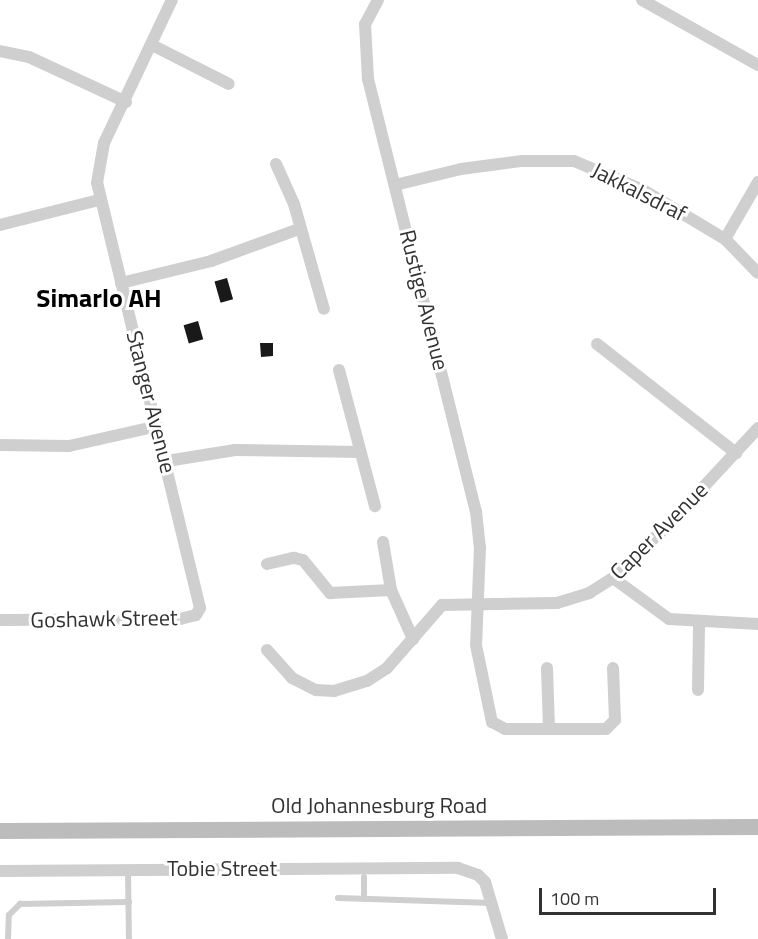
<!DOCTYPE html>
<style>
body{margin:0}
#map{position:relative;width:758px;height:939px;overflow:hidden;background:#fff;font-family:"Titillium Web",sans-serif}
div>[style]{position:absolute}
.building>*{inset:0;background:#191919;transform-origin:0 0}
.lane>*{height:6px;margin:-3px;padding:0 3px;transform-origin:3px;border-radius:3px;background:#cfcfcf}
.street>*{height:12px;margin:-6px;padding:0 6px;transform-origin:6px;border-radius:6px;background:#cfcfcf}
.secondary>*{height:16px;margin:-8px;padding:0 8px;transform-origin:8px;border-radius:8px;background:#bcbcbc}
span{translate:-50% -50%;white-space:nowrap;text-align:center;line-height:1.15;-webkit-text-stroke:6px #fff;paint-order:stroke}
.street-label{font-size:22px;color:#323232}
.quarter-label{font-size:26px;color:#000;font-weight:700}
.scale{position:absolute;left:539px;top:888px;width:177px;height:27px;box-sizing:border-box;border:3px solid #323232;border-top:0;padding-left:8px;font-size:18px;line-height:21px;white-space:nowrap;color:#323232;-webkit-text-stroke:4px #fff;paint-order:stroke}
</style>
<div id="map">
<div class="building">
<i style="left:227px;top:278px;width:22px;height:13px;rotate:74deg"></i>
<i style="left:198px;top:321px;width:19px;height:15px;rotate:74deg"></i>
<i style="clip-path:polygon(260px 343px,273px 343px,273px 356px,261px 357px)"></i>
</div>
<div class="lane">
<i style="left:128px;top:871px;width:68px;rotate:89.2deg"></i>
<i style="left:364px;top:877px;width:22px;rotate:90deg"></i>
<i style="left:338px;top:898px;width:154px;rotate:1.9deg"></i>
<i style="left:8px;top:939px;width:24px;rotate:-88deg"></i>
<i style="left:9px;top:915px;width:16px;rotate:-45deg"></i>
<i style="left:20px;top:904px;width:109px;rotate:-1.1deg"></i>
</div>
<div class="street">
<i style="left:378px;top:0;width:27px;rotate:118deg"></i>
<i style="left:365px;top:24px;width:55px;rotate:86.9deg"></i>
<i style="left:368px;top:79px;width:445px;rotate:76deg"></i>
<i style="left:476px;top:511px;width:36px;rotate:84deg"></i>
<i style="left:480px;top:547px;width:98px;rotate:92.3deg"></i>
<i style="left:476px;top:645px;width:79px;rotate:78.3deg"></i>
<i style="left:492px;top:722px;width:15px;rotate:28deg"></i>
<i style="left:505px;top:729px;width:101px"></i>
<i style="left:606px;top:729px;width:13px;rotate:-45deg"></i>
<i style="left:615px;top:720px;width:52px;rotate:-92.2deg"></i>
<i style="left:642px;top:0;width:133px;rotate:29.3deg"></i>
<i style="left:152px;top:45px;width:86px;rotate:26.9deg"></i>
<i style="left:0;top:51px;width:30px;rotate:12deg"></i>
<i style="left:29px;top:57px;width:107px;rotate:24.9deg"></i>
<i style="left:276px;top:164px;width:44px;rotate:65.8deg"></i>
<i style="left:294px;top:204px;width:109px;rotate:74.1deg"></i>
<i style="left:395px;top:185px;width:68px;rotate:-13.6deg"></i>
<i style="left:461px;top:169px;width:62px;rotate:-7.5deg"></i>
<i style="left:522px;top:161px;width:52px"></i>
<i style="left:574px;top:161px;width:75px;rotate:22.8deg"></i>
<i style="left:643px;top:190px;width:96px;rotate:30.9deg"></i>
<i style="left:725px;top:239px;width:47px;rotate:45.9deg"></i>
<i style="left:0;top:225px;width:102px;rotate:-14.2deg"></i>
<i style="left:725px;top:239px;width:66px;rotate:-59.9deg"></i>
<i style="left:121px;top:283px;width:93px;rotate:-13.7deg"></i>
<i style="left:211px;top:261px;width:94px;rotate:-20deg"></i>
<i style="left:597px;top:344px;width:177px;rotate:38.1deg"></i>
<i style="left:339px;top:370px;width:141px;rotate:75.2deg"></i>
<i style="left:0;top:445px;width:69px;rotate:0.8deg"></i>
<i style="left:69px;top:446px;width:91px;rotate:-12.7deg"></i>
<i style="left:167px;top:461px;width:69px;rotate:-9.2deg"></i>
<i style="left:235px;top:450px;width:125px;rotate:0.9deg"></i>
<i style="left:383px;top:542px;width:49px;rotate:80.5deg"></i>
<i style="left:391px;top:590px;width:54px;rotate:65.8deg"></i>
<i style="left:267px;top:564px;width:28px;rotate:-13deg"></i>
<i style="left:294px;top:558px;width:9px;rotate:13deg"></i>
<i style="left:303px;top:560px;width:43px;rotate:50.7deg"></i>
<i style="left:330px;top:593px;width:61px;rotate:-2.8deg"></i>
<i style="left:613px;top:578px;width:69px;rotate:36.2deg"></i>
<i style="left:669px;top:619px;width:89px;rotate:3.2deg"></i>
<i style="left:0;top:620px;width:180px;rotate:-0.3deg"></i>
<i style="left:180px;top:619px;width:16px;rotate:-14deg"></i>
<i style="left:196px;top:615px;width:8px;rotate:-60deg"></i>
<i style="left:200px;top:608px;width:437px;rotate:-103.6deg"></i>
<i style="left:97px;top:183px;width:41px;rotate:-80.1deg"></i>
<i style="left:104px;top:143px;width:158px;rotate:-64.6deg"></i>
<i style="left:267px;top:650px;width:38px;rotate:48deg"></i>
<i style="left:292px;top:678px;width:27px;rotate:27deg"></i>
<i style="left:316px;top:690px;width:18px;rotate:3deg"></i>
<i style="left:334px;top:691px;width:34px;rotate:-17deg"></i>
<i style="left:367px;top:681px;width:24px;rotate:-33deg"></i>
<i style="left:387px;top:668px;width:84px;rotate:-48.9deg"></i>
<i style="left:442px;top:605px;width:115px;rotate:-1deg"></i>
<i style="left:557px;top:603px;width:34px;rotate:-17deg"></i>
<i style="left:589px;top:593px;width:28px;rotate:-32deg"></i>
<i style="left:613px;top:578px;width:81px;rotate:-44deg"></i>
<i style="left:671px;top:522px;width:128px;rotate:-47.2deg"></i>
<i style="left:547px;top:668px;width:60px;rotate:88.1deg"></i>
<i style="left:698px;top:690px;width:67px;rotate:-89.1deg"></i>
<i style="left:0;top:871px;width:458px;rotate:-0.4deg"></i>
<i style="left:458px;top:868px;width:21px;rotate:19deg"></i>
<i style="left:478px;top:875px;width:10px;rotate:45deg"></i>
<i style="left:485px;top:882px;width:59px;rotate:73.4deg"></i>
</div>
<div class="secondary">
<i style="left:0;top:831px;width:758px;rotate:-0.3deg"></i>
</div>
<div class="street-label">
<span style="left:639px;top:192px;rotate:27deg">Jakkalsdraf</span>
<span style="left:424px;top:300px;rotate:76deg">Rustige Avenue</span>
<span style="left:151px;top:402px;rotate:76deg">Stanger Avenue</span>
<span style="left:659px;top:531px;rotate:-45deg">Caper Avenue</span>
<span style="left:104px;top:619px;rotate:-1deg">Goshawk Street</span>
<span style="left:379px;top:806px">Old Johannesburg Road</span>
<span style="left:222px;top:869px">Tobie Street</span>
</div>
<div class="quarter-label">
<span style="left:99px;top:298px">Simarlo AH</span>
</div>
<div class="scale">100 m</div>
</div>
